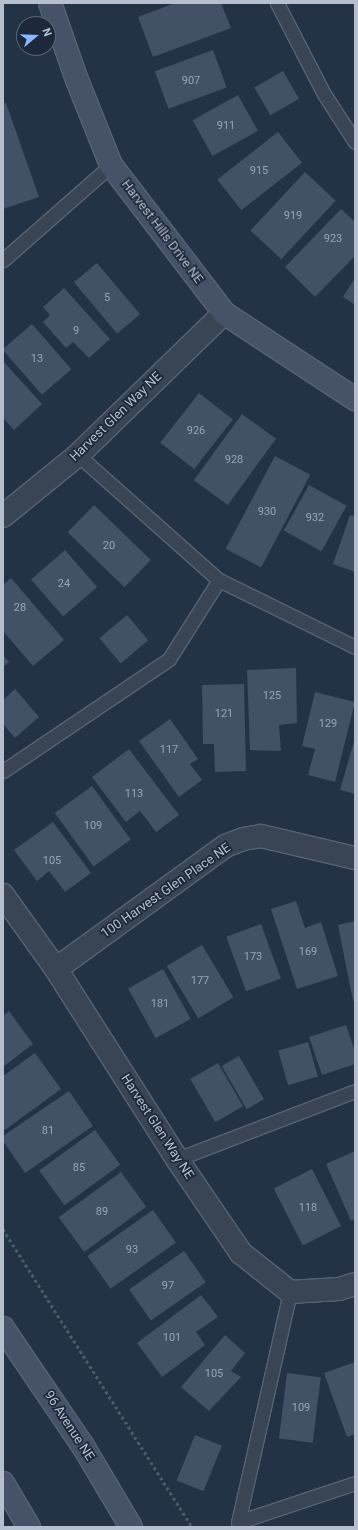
<!DOCTYPE html>
<style>
body{margin:0}
#map{position:relative;width:358px;height:1530px;overflow:hidden;background:#243245;font-family:Roboto,sans-serif}
div>[style]{position:absolute}
.building>*{inset:0;background:#435167;transform-origin:0 0}
.path>*{height:2.5px;margin-top:-1.25px;transform-origin:0;background:repeating-linear-gradient(90deg,#455f62 0 3px,transparent 0 6px)}
.roads{filter:drop-shadow(1px 0 #576272) drop-shadow(-1px 0 #576272) drop-shadow(0 1px #576272) drop-shadow(0 -1px #576272)}
.lane>*{height:13px;margin:-6.5px;padding:0 6.5px;transform-origin:6.5px;border-radius:6.5px;background:#394454}
.street>*{height:22px;margin:-11px;padding:0 11px;transform-origin:11px;border-radius:11px;background:#394454}
.secondary>*{height:22px;margin:-11px;padding:0 11px;transform-origin:11px;border-radius:11px;background:#465268}
span{translate:-50% -50%;white-space:nowrap;text-align:center;line-height:1.15;-webkit-text-stroke:3.5px #1d293a;paint-order:stroke}
.number-label{font-size:11px;color:#99a4b4}
.number-label span{-webkit-text-stroke-width:0}
.street-label{font-size:13px;color:#b6bfce}
.frame{position:absolute;inset:0;border:4px solid #b6bfce;pointer-events:none}
.north{position:absolute;left:16px;top:16px;width:40px;height:40px;box-sizing:border-box;background:#1d293a;border:1px solid #5a6575;border-radius:50%;rotate:71deg;font-size:11px;font-weight:700;line-height:16px;text-align:center;color:#b6bfce}
.north::after{content:'';display:block;margin:auto;width:14px;height:18px;background:#8ab5ff;clip-path:polygon(50% 0,100% 100%,50% 72%,0 100%)}
</style>
<div id="map">
<div class="building">
<i style="clip-path:polygon(175px 3px,221px 3px,231px 28px,153px 57px,138px 17px)"></i>
<i style="left:213px;top:50px;width:40px;height:62px;rotate:70deg"></i>
<i style="left:283px;top:71px;width:32px;height:33px;rotate:60deg"></i>
<i style="left:238px;top:95px;width:41px;height:52px;rotate:61deg"></i>
<i style="clip-path:polygon(6px 103px,39px 197px,3px 209px,3px 104px)"></i>
<i style="left:278px;top:132px;width:39px;height:77px;rotate:52deg"></i>
<i style="left:305px;top:172px;width:42px;height:80px;rotate:43deg"></i>
<i style="clip-path:polygon(341px 209px,355px 222px,355px 256px,315px 297px,285px 267px)"></i>
<i style="left:97px;top:263px;width:67px;height:30px;rotate:50deg"></i>
<i style="clip-path:polygon(355px 278px,355px 305px,343px 297px)"></i>
<i style="clip-path:polygon(64px 288px,110px 339px,89px 358px,73px 342px,66px 348px,43px 322px,50px 315px,43px 307px)"></i>
<i style="left:32px;top:324px;width:60px;height:39px;rotate:49deg"></i>
<i style="clip-path:polygon(3px 361px,42px 404px,14px 430px,3px 418px)"></i>
<i style="left:199px;top:393px;width:43px;height:63px;rotate:38deg"></i>
<i style="left:242px;top:414px;width:42px;height:82px;rotate:36deg"></i>
<i style="left:275px;top:456px;width:40px;height:105px;rotate:28deg"></i>
<i style="left:309px;top:485px;width:43px;height:52px;rotate:29deg"></i>
<i style="left:94px;top:505px;width:79px;height:38px;rotate:44deg"></i>
<i style="clip-path:polygon(350px 515px,355px 516px,355px 572px,333px 564px)"></i>
<i style="left:65px;top:550px;width:49px;height:45px;rotate:49deg"></i>
<i style="clip-path:polygon(11px 578px,64px 640px,33px 666px,3px 631px,3px 585px)"></i>
<i style="left:127px;top:615px;width:33px;height:36px;rotate:50deg"></i>
<i style="clip-path:polygon(3px 655px,9px 662px,3px 667px)"></i>
<i style="clip-path:polygon(296px 668px,297px 723px,279px 725px,281px 751px,250px 750px,247px 670px)"></i>
<i style="clip-path:polygon(244px 684px,246px 771px,215px 772px,214px 744px,203px 744px,202px 685px)"></i>
<i style="clip-path:polygon(15px 689px,39px 717px,15px 738px,3px 724px,3px 700px)"></i>
<i style="clip-path:polygon(315px 692px,355px 702px,335px 782px,308px 775px,315px 749px,302px 746px)"></i>
<i style="clip-path:polygon(170px 719px,198px 759px,190px 764px,202px 780px,179px 797px,139px 741px)"></i>
<i style="clip-path:polygon(355px 738px,355px 794px,340px 790px)"></i>
<i style="clip-path:polygon(129px 749px,179px 815px,156px 832px,140px 811px,126px 822px,92px 777px)"></i>
<i style="left:92px;top:786px;width:66px;height:46px;rotate:54deg"></i>
<i style="clip-path:polygon(53px 822px,91px 873px,65px 892px,49px 871px,37px 881px,14px 850px)"></i>
<i style="clip-path:polygon(296px 901px,305px 928px,321px 922px,338px 976px,297px 989px,271px 909px)"></i>
<i style="clip-path:polygon(355px 921px,355px 1000px,353px 1001px,338px 925px)"></i>
<i style="left:261px;top:924px;width:58px;height:37px;rotate:70deg"></i>
<i style="left:202px;top:945px;width:61px;height:41px;rotate:59deg"></i>
<i style="left:163px;top:969px;width:57px;height:40px;rotate:61deg"></i>
<i style="clip-path:polygon(9px 1011px,33px 1044px,3px 1067px,3px 1016px)"></i>
<i style="clip-path:polygon(346px 1025px,355px 1051px,355px 1064px,322px 1075px,309px 1037px)"></i>
<i style="left:308px;top:1042px;width:36px;height:31px;rotate:74deg"></i>
<i style="clip-path:polygon(35px 1053px,61px 1089px,5px 1130px,3px 1128px,3px 1076px)"></i>
<i style="left:239px;top:1056px;width:50px;height:20px;rotate:60deg"></i>
<i style="left:218px;top:1063px;width:50px;height:32px;rotate:60deg"></i>
<i style="clip-path:polygon(69px 1091px,93px 1126px,25px 1173px,3px 1141px,3px 1136px)"></i>
<i style="left:95px;top:1130px;width:43px;height:69px;rotate:54deg"></i>
<i style="clip-path:polygon(355px 1151px,355px 1219px,351px 1221px,326px 1164px)"></i>
<i style="left:312px;top:1169px;width:64px;height:43px;rotate:63deg"></i>
<i style="left:121px;top:1172px;width:43px;height:77px;rotate:54deg"></i>
<i style="left:153px;top:1210px;width:40px;height:80px;rotate:55deg"></i>
<i style="left:184px;top:1251px;width:38px;height:67px;rotate:55deg"></i>
<i style="clip-path:polygon(201px 1295px,218px 1317px,196px 1332px,205px 1345px,162px 1377px,137px 1343px)"></i>
<i style="clip-path:polygon(225px 1335px,245px 1353px,231px 1371px,241px 1377px,209px 1411px,181px 1387px)"></i>
<i style="clip-path:polygon(355px 1362px,355px 1434px,347px 1437px,324px 1373px)"></i>
<i style="left:287px;top:1373px;width:34px;height:66px;rotate:7deg"></i>
<i style="left:195px;top:1435px;width:29px;height:49px;rotate:22deg"></i>
</div>
<div class="path">
<i style="left:3px;top:1229px;width:353px;rotate:57.6deg"></i>
</div>
<div class="roads">
<div class="lane">
<i style="left:277px;top:3px;width:102px;rotate:62.7deg"></i>
<i style="left:324px;top:94px;width:57px;rotate:57.1deg"></i>
<i style="left:3px;top:260px;width:144px;rotate:-41.3deg"></i>
<i style="left:78px;top:455px;width:188px;rotate:41.6deg"></i>
<i style="left:219px;top:580px;width:152px;rotate:26.2deg"></i>
<i style="left:3px;top:771px;width:200px;rotate:-34deg"></i>
<i style="left:169px;top:659px;width:93px;rotate:-57.7deg"></i>
<i style="left:177px;top:1159px;width:191px;rotate:-20.9deg"></i>
<i style="left:290px;top:1292px;width:236px;rotate:102.7deg"></i>
<i style="left:238px;top:1522px;width:123px;rotate:-18.4deg"></i>
</div>
<div class="street">
<i style="left:3px;top:516px;width:97px;rotate:-39.1deg"></i>
<i style="left:78px;top:455px;width:204px;rotate:-44.2deg"></i>
<i style="left:3px;top:895px;width:91px;rotate:54.4deg"></i>
<i style="left:56px;top:969px;width:225px;rotate:57.5deg"></i>
<i style="left:177px;top:1159px;width:114px;rotate:55.8deg"></i>
<i style="left:241px;top:1253px;width:63px;rotate:38.5deg"></i>
<i style="left:290px;top:1292px;width:49px;rotate:-3.5deg"></i>
<i style="left:339px;top:1289px;width:17px;rotate:-17deg"></i>
<i style="left:56px;top:969px;width:209px;rotate:-36deg"></i>
<i style="left:225px;top:846px;width:19px;rotate:-21deg"></i>
<i style="left:243px;top:839px;width:18px;rotate:-9deg"></i>
<i style="left:261px;top:836px;width:97px;rotate:13.2deg"></i>
</div>
<div class="secondary">
<i style="left:50px;top:3px;width:82px;rotate:70.7deg"></i>
<i style="left:77px;top:80px;width:92px;rotate:68.2deg"></i>
<i style="left:111px;top:165px;width:186px;rotate:52.6deg"></i>
<i style="left:224px;top:313px;width:157px;rotate:33.3deg"></i>
<i style="left:3px;top:1328px;width:143px;rotate:55.9deg"></i>
<i style="left:83px;top:1446px;width:94px;rotate:59.3deg"></i>
<i style="left:3px;top:1483px;width:51px;rotate:59.4deg"></i>
</div>
</div>
<div class="number-label">
<span style="left:191px;top:81px">907</span>
<span style="left:226px;top:126px">911</span>
<span style="left:259px;top:171px">915</span>
<span style="left:293px;top:216px">919</span>
<span style="left:333px;top:239px">923</span>
<span style="left:107px;top:298px">5</span>
<span style="left:76px;top:331px">9</span>
<span style="left:37px;top:359px">13</span>
<span style="left:196px;top:431px">926</span>
<span style="left:234px;top:460px">928</span>
<span style="left:267px;top:512px">930</span>
<span style="left:315px;top:518px">932</span>
<span style="left:109px;top:546px">20</span>
<span style="left:64px;top:584px">24</span>
<span style="left:20px;top:608px">28</span>
<span style="left:272px;top:696px">125</span>
<span style="left:224px;top:714px">121</span>
<span style="left:328px;top:724px">129</span>
<span style="left:169px;top:750px">117</span>
<span style="left:134px;top:794px">113</span>
<span style="left:93px;top:826px">109</span>
<span style="left:52px;top:861px">105</span>
<span style="left:308px;top:952px">169</span>
<span style="left:253px;top:957px">173</span>
<span style="left:200px;top:981px">177</span>
<span style="left:160px;top:1004px">181</span>
<span style="left:48px;top:1131px">81</span>
<span style="left:79px;top:1168px">85</span>
<span style="left:308px;top:1208px">118</span>
<span style="left:102px;top:1212px">89</span>
<span style="left:132px;top:1250px">93</span>
<span style="left:168px;top:1286px">97</span>
<span style="left:172px;top:1338px">101</span>
<span style="left:214px;top:1374px">105</span>
<span style="left:301px;top:1408px">109</span>
</div>
<div class="street-label">
<span style="left:162px;top:232px;rotate:53deg">Harvest Hills Drive NE</span>
<span style="left:116px;top:417px;rotate:-44deg">Harvest Glen Way NE</span>
<span style="left:166px;top:891px;rotate:-35deg">100 Harvest Glen Place NE</span>
<span style="left:157px;top:1127px;rotate:57deg">Harvest Glen Way NE</span>
<span style="left:69px;top:1426px;rotate:57deg">96 Avenue NE</span>
</div>
<div class="frame"></div>
<div class="north">N</div>
</div>
